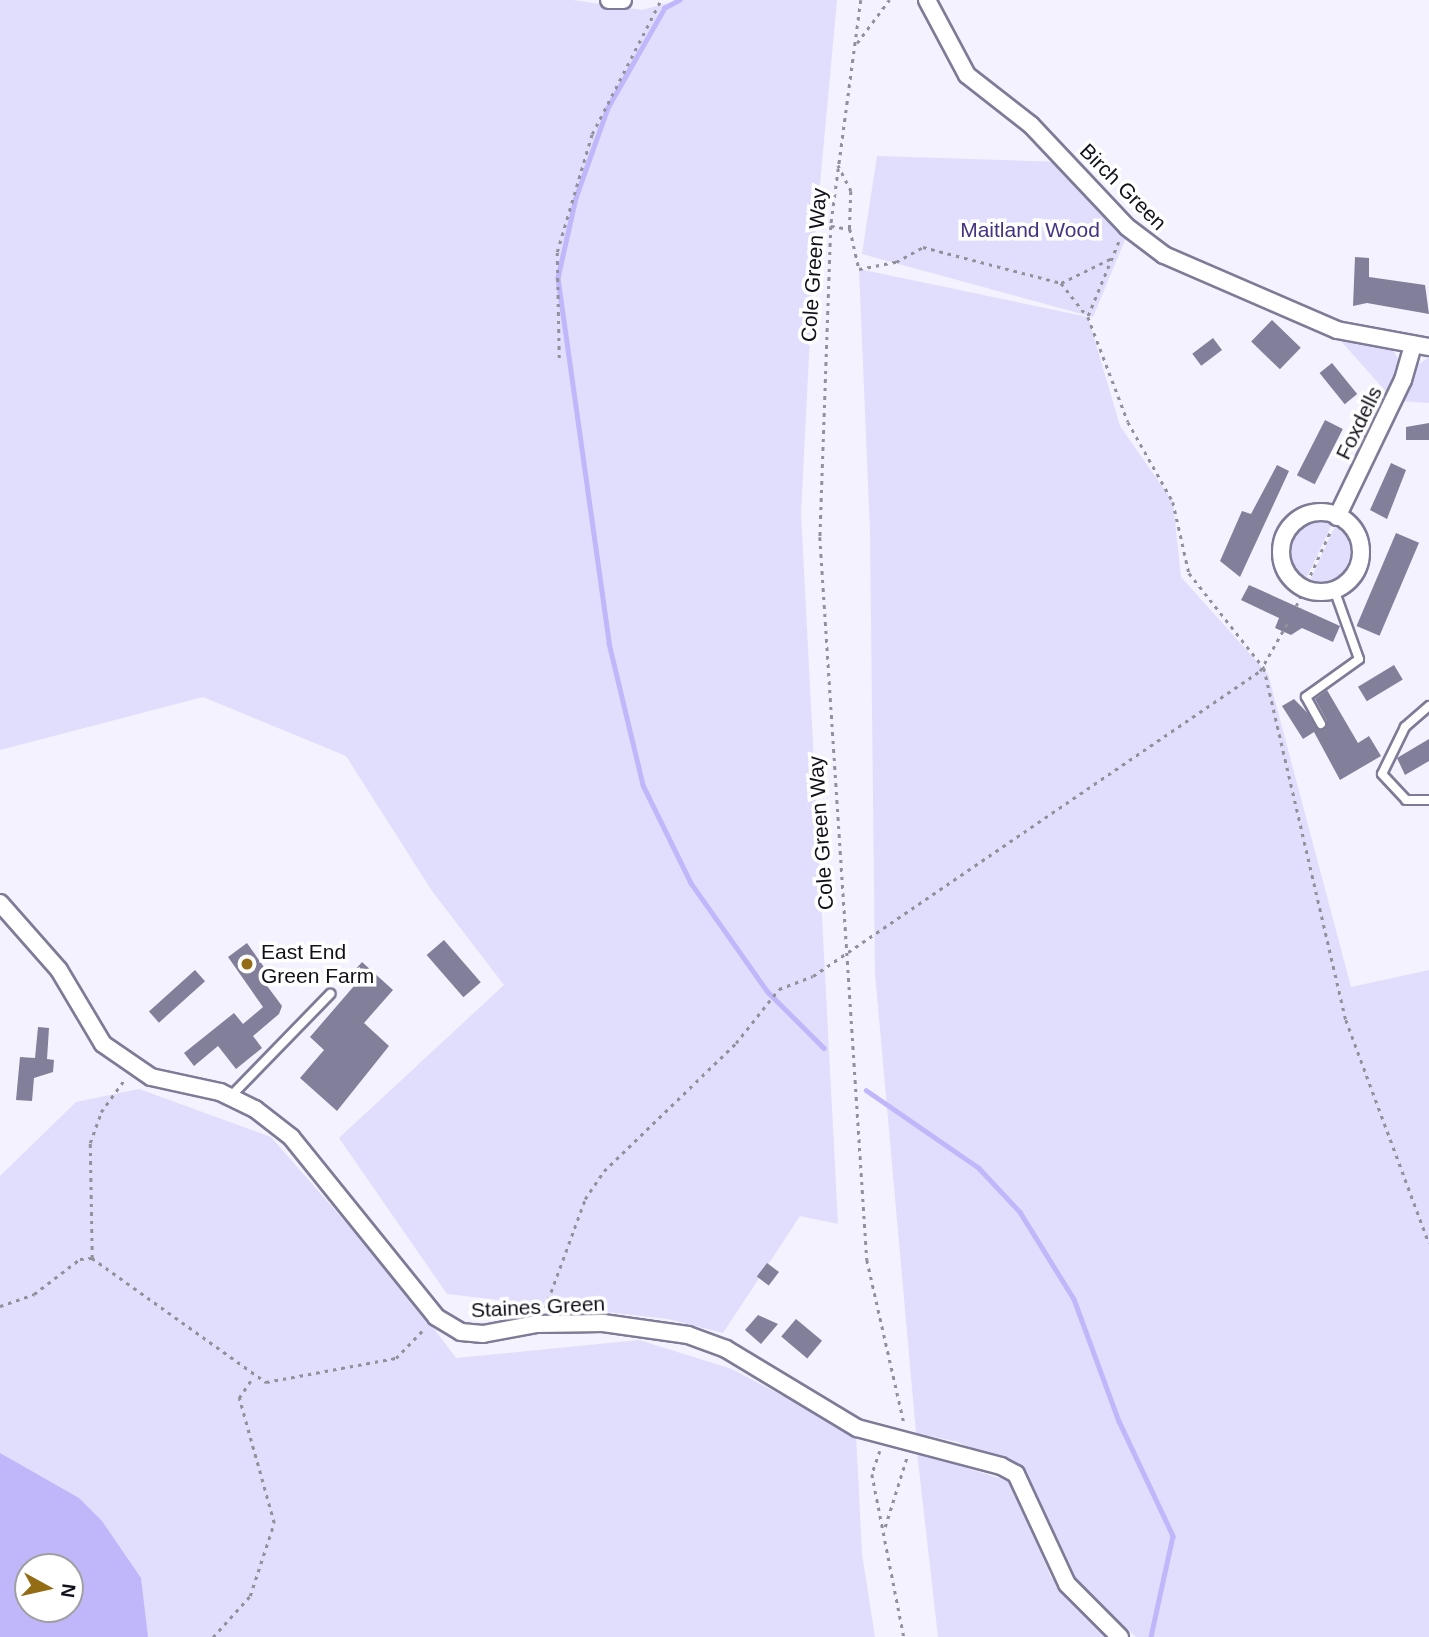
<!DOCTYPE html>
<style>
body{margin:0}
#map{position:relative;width:1429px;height:1637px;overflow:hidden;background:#f3f2fe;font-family:Arial,sans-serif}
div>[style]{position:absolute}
.green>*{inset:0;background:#e1defd;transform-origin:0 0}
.water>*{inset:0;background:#c0b7fa}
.stream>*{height:4.5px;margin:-2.25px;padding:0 2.25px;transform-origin:2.25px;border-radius:2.25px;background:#c0b7fa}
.building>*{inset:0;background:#827f9a;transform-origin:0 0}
.path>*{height:2.5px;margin-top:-1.25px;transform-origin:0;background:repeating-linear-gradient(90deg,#91909b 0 3.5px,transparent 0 8.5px)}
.roads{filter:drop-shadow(2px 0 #7e7b97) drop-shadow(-2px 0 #7e7b97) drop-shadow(0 2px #7e7b97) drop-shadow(0 -2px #7e7b97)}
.lane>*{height:8px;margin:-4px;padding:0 4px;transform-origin:4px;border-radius:4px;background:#fff}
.street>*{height:16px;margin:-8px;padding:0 8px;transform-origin:8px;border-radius:8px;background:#fff}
.street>.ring{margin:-8px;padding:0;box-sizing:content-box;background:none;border:16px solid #fff;border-radius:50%}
.dots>*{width:19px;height:19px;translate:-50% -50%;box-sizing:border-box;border:4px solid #fff;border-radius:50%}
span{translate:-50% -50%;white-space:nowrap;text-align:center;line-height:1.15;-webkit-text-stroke:7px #fff;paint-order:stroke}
.street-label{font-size:21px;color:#12111b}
.park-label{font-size:21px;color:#463481}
.poi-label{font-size:21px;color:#12111b}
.left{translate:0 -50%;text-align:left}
.north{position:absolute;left:14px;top:1553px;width:70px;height:70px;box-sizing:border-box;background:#fff;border:2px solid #a0a0a4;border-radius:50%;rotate:98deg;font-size:19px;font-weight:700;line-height:28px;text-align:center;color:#12111b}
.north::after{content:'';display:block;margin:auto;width:24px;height:32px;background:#946c16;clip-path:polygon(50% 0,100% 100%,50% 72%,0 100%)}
</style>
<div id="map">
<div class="green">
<i style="clip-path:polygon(0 0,573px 0,642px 10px,680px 0,837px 0,815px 238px,801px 513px,838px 1224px,800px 1216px,723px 1333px,668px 1319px,447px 1294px,339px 1138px,504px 985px,432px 891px,346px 756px,203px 697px,0 750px)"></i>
<i style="clip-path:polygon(877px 156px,1062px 162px,1127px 235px,1093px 317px,862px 254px)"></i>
<i style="clip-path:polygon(859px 269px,1088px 317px,1120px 426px,1173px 502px,1181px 577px,1268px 674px,1351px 987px,1429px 970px,1429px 1637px,1136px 1637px,1078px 1583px,1058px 1554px,1025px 1473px,958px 1442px,916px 1433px,875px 973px,870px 531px)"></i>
<i style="clip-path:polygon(1340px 340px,1393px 350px,1401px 364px,1389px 395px)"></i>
<i style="clip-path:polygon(1429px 357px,1429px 403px,1401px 401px,1416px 366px)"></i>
<i style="left:1380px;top:395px;width:8px;height:108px;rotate:23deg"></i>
<i style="clip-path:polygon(1317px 518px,1332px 524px,1305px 581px,1290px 570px,1286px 557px,1300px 525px)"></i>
<i style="clip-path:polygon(1335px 526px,1352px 536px,1353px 552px,1338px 583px,1318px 586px,1309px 583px)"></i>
<i style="clip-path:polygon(evenodd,139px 1089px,271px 1137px,405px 1290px,456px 1358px,639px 1340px,732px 1369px,856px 1435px,862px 1554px,875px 1637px,0 1637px,0 1176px,76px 1102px,139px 1089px,28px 1567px,70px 1567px,70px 1609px,28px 1609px,28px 1567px)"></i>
<i style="clip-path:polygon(917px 1452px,1011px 1482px,1051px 1577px,1105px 1637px,938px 1637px)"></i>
</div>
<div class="water">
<i style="clip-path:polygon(evenodd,0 1453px,79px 1498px,102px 1521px,141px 1578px,148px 1637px,0 1637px,0 1453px,70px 1567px,70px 1609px,28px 1609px,28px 1567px,70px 1567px)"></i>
</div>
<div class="stream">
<i style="left:680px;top:0;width:17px;rotate:152deg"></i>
<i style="left:665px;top:8px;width:115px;rotate:119.7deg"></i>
<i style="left:608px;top:108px;width:96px;rotate:109.6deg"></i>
<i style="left:576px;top:198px;width:82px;rotate:102.7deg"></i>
<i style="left:558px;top:278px;width:369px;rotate:82deg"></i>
<i style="left:609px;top:643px;width:146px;rotate:76.5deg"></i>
<i style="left:643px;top:785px;width:109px;rotate:63.9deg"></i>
<i style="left:691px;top:883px;width:133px;rotate:54.8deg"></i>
<i style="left:768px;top:992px;width:79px;rotate:45deg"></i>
<i style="left:866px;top:1090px;width:137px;rotate:34.6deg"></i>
<i style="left:979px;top:1168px;width:60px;rotate:47deg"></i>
<i style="left:1020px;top:1212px;width:102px;rotate:58.2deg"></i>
<i style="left:1074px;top:1299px;width:130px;rotate:69.8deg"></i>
<i style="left:1119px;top:1421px;width:127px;rotate:64.8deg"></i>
<i style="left:1173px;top:1536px;width:103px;rotate:102.3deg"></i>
</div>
<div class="building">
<i style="clip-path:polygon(1355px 257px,1369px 258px,1369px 277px,1425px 285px,1429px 314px,1367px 303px,1353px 306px)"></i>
<i style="left:1272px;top:320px;width:40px;height:30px;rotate:44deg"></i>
<i style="left:1213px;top:338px;width:15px;height:26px;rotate:53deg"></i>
<i style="left:1332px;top:363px;width:40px;height:16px;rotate:51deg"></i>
<i style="left:1325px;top:420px;width:20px;height:62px;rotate:27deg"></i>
<i style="clip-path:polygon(1429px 423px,1429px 440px,1406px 440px,1406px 427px)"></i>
<i style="clip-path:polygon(1391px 463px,1406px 470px,1387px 519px,1370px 510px)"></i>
<i style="clip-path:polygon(1277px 465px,1289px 471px,1240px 577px,1220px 561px,1242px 511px,1251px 514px)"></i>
<i style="left:1396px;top:533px;width:25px;height:101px;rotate:23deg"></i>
<i style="clip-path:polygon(1249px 585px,1340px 626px,1333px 642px,1302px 628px,1291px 635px,1275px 628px,1279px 618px,1241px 600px)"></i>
<i style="left:1394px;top:665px;width:17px;height:42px;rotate:59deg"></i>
<i style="clip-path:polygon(1327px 690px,1358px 743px,1369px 736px,1381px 756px,1340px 780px,1314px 732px,1303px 739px,1282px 706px,1294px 699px,1324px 730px,1327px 721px,1315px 699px)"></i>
<i style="clip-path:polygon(1429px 739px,1429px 761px,1405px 775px,1397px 758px)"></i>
<i style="left:444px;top:940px;width:56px;height:23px;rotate:49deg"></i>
<i style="clip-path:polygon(247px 943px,266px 970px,259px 975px,282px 1006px,279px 1014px,253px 1036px,262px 1048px,236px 1069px,218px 1046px,194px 1066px,184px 1053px,234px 1013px,243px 1024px,263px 1007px,228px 957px)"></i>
<i style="clip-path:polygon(362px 962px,393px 990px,364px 1023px,389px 1046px,337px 1111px,300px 1078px,324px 1050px,310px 1037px,354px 986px,347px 979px)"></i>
<i style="left:195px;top:970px;width:15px;height:62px;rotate:48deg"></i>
<i style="clip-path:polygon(38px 1027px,49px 1028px,47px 1059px,54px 1060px,53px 1072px,34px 1078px,32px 1101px,16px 1100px,20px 1057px,35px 1058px)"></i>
<i style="left:767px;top:1263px;width:15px;height:17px;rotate:37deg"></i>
<i style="clip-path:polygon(758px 1315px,778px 1324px,761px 1344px,745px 1330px)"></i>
<i style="left:796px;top:1319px;width:34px;height:23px;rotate:40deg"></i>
</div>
<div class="path">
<i style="left:861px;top:0;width:228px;rotate:97.6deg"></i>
<i style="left:831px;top:226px;width:311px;rotate:92deg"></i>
<i style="left:820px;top:537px;width:725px;rotate:86.28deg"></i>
<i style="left:867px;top:1260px;width:167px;rotate:77.2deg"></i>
<i style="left:857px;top:43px;width:54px;rotate:-53.3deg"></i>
<i style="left:838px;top:165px;width:29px;rotate:63deg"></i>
<i style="left:851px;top:191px;width:38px;rotate:92deg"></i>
<i style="left:831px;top:226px;width:19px;rotate:9deg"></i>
<i style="left:850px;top:229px;width:41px;rotate:77.3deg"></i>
<i style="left:859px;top:269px;width:38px;rotate:-11deg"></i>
<i style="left:896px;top:262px;width:31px;rotate:-29deg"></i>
<i style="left:923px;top:247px;width:143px;rotate:14.6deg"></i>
<i style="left:1061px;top:283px;width:55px;rotate:-26.1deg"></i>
<i style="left:1119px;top:242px;width:81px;rotate:112.5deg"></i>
<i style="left:1088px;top:317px;width:112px;rotate:69.1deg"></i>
<i style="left:1128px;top:422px;width:92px;rotate:60.6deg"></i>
<i style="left:1173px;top:502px;width:73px;rotate:77.3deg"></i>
<i style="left:1189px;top:573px;width:121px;rotate:51.7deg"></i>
<i style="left:1264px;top:668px;width:361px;rotate:76.9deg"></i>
<i style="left:1346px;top:1020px;width:238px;rotate:69.6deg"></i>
<i style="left:1061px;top:283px;width:42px;rotate:51.8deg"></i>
<i style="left:559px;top:358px;width:106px;rotate:-91.1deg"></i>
<i style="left:557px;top:252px;width:123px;rotate:-73.5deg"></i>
<i style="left:592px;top:134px;width:151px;rotate:-62.8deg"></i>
<i style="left:1296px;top:606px;width:84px;rotate:-65.3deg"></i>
<i style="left:92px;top:1258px;width:115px;rotate:-91deg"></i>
<i style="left:90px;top:1143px;width:33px;rotate:-70deg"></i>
<i style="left:101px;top:1112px;width:41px;rotate:-54deg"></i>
<i style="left:0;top:1306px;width:36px;rotate:-19deg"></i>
<i style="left:34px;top:1294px;width:58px;rotate:-37.3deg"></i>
<i style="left:80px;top:1259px;width:12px;rotate:-5deg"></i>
<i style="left:92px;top:1258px;width:214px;rotate:35.5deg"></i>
<i style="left:266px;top:1382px;width:132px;rotate:-10.5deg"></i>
<i style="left:396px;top:1358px;width:40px;rotate:-46deg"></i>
<i style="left:545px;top:1308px;width:116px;rotate:-69.8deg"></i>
<i style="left:585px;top:1199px;width:34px;rotate:-56deg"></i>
<i style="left:604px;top:1171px;width:184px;rotate:-44.1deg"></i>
<i style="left:736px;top:1043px;width:69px;rotate:-51.5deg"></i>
<i style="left:779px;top:989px;width:36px;rotate:-21deg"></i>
<i style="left:813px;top:976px;width:541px;rotate:-34.31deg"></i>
<i style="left:1260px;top:671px;width:56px;rotate:-60.3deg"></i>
<i style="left:880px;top:1451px;width:24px;rotate:109deg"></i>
<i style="left:872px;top:1474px;width:166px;rotate:78.9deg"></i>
<i style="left:885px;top:1527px;width:73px;rotate:-72.6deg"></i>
<i style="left:213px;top:1637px;width:55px;rotate:-47.9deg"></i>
<i style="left:250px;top:1596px;width:77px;rotate:-71.8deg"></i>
<i style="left:274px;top:1523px;width:130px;rotate:-105.6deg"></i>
<i style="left:239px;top:1398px;width:25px;rotate:-56deg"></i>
</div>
<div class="roads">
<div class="lane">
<i style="left:1429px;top:706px;width:32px;rotate:139deg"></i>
<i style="left:1405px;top:727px;width:52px;rotate:116.1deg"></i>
<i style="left:1382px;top:774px;width:35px;rotate:47deg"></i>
<i style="left:1406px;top:800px;width:23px"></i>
<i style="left:1321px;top:724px;width:31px;rotate:-119deg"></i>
<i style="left:1306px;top:697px;width:65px;rotate:-35.6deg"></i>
<i style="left:1359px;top:659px;width:71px;rotate:-109.7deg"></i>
<i style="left:230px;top:1097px;width:144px;rotate:-45.8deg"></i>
</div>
<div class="street">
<i style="left:609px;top:0;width:14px"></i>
<i style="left:927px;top:0;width:85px;rotate:61.9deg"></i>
<i style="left:967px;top:75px;width:81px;rotate:38deg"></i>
<i style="left:1031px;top:125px;width:140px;rotate:46.7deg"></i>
<i style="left:1127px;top:227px;width:46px;rotate:37.1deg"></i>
<i style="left:1164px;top:255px;width:189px;rotate:23.4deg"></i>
<i style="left:1337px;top:330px;width:94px;rotate:10.5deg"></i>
<i class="ring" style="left:1281px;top:512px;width:64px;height:64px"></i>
<i style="left:1337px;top:517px;width:152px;rotate:-64.3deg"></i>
<i style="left:1403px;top:380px;width:37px;rotate:-74deg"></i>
<i style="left:0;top:903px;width:89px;rotate:48.6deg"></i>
<i style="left:59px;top:970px;width:86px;rotate:59.3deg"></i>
<i style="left:103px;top:1044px;width:58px;rotate:34.5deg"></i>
<i style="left:151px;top:1077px;width:71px;rotate:12.3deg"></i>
<i style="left:220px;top:1092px;width:39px;rotate:26deg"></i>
<i style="left:255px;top:1109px;width:46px;rotate:37.9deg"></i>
<i style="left:291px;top:1137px;width:231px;rotate:51.1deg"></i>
<i style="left:436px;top:1317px;width:29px;rotate:31deg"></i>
<i style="left:461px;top:1332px;width:22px;rotate:5deg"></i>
<i style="left:483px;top:1334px;width:55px;rotate:-10.5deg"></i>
<i style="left:537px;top:1324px;width:66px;rotate:-0.9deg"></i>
<i style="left:603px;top:1323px;width:86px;rotate:8deg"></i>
<i style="left:688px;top:1335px;width:40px;rotate:20.2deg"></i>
<i style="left:726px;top:1349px;width:153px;rotate:31.1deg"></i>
<i style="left:857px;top:1428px;width:149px;rotate:14.8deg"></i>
<i style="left:1001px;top:1466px;width:17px;rotate:28deg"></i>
<i style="left:1016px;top:1474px;width:121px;rotate:65.1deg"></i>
<i style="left:1067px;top:1584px;width:75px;rotate:45deg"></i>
</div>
</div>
<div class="dots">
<i style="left:247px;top:964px;background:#946c16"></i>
</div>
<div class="street-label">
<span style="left:1123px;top:187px;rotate:45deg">Birch Green</span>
<span style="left:814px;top:265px;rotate:-86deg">Cole Green Way</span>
<span style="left:1359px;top:423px;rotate:-64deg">Foxdells</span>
<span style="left:821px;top:833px;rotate:-94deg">Cole Green Way</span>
<span style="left:538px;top:1307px;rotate:-3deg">Staines Green</span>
</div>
<div class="park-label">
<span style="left:1030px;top:230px">Maitland Wood</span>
</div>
<div class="poi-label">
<span class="left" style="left:261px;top:964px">East End<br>Green Farm</span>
</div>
<div class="north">N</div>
</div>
